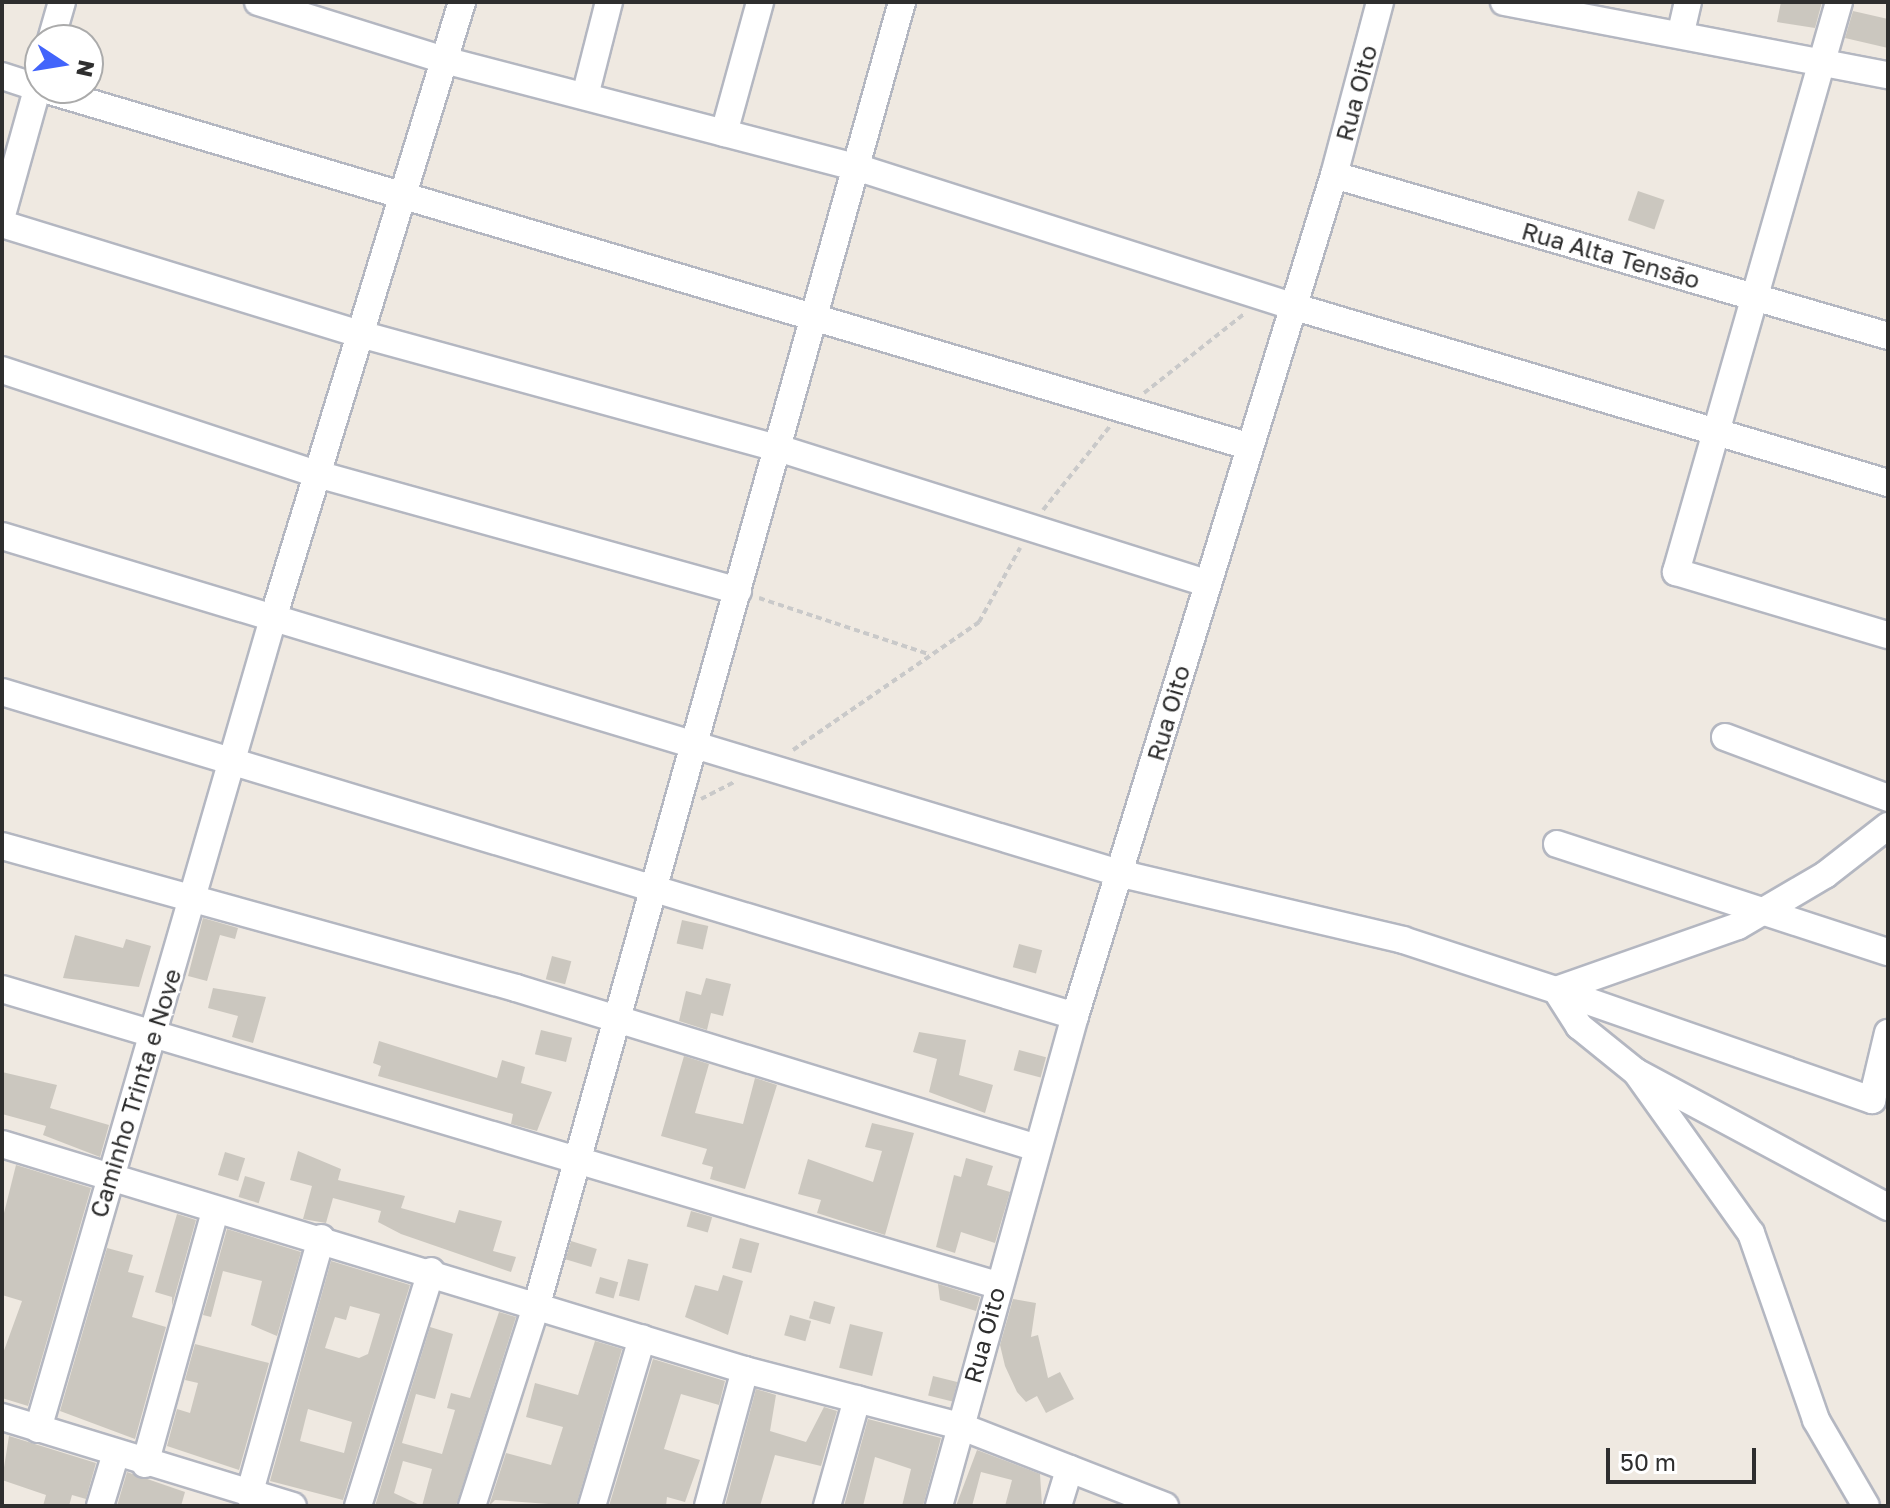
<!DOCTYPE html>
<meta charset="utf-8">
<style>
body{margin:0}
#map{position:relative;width:1890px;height:1508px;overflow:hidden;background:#efe9e1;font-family:"Golos Text",sans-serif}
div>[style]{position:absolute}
.building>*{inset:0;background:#cbc7bf;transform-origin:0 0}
.path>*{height:4px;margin-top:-2px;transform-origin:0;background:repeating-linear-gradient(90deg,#c9c9c9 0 6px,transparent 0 10px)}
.roads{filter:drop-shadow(2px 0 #b4b7c1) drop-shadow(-2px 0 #b4b7c1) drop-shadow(0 2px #b4b7c1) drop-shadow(0 -2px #b4b7c1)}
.minor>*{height:26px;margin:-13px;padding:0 13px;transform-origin:13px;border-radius:13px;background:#fff}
span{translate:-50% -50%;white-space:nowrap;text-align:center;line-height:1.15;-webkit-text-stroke:6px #fff;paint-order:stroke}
.street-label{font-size:24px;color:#2e2e2e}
.frame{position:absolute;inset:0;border:4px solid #2e2e2e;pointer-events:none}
.north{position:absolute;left:24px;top:24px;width:80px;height:80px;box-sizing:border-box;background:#fff;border:2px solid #ababab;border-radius:50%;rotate:102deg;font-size:22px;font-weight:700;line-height:32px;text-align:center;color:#2e2e2e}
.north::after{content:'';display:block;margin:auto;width:28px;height:36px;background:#4264fb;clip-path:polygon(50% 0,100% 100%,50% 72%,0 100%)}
.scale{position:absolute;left:1606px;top:1448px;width:150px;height:36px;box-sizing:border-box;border:4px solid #2e2e2e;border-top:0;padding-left:10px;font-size:24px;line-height:28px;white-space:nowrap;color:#2e2e2e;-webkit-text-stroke:6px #fff;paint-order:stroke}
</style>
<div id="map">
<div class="building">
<i style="clip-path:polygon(1781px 2px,1822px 2px,1815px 28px,1777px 22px)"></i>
<i style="clip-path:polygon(1853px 11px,1888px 19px,1888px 48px,1845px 38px)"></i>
<i style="left:1638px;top:191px;width:28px;height:31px;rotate:19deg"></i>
<i style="clip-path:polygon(203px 918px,238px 928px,235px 939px,220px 935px,207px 981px,188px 976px)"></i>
<i style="left:682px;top:920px;width:27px;height:24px;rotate:13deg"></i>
<i style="clip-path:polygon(75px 935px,123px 948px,126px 939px,151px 946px,139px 987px,63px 978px)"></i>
<i style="left:1019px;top:944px;width:24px;height:24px;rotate:15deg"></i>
<i style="left:552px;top:956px;width:20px;height:24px;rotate:15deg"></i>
<i style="clip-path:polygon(706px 978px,731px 984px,723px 1016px,711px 1013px,707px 1030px,679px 1021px,686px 991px,701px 995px)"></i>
<i style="clip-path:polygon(213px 988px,266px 997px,253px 1043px,232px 1037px,238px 1016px,208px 1008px)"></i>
<i style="left:541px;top:1030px;width:32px;height:25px;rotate:14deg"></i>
<i style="clip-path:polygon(919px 1032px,966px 1040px,959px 1075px,993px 1085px,985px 1113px,929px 1092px,937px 1059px,913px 1052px)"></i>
<i style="clip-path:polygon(379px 1041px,497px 1078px,502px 1060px,525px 1067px,521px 1083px,552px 1092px,537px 1131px,511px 1124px,513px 1114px,378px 1076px,381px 1066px,373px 1063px)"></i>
<i style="left:1019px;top:1050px;width:28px;height:21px;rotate:15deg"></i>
<i style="clip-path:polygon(684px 1056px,709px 1064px,695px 1113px,743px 1124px,755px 1078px,777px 1085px,745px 1189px,710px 1179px,713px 1167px,702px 1164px,707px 1149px,661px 1136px)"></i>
<i style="clip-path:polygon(2px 1072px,57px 1085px,50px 1108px,109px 1125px,100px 1157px,43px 1135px,46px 1126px,2px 1114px)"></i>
<i style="clip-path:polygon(872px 1123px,914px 1133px,885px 1235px,817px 1213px,821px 1200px,798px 1194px,808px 1159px,873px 1182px,882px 1151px,865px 1147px)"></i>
<i style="clip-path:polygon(298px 1151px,341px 1169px,338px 1180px,405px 1196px,401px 1208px,455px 1223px,459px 1210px,502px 1221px,493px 1251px,516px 1257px,511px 1272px,401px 1234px,378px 1222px,381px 1211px,333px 1198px,326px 1223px,303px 1219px,312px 1186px,290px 1180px)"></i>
<i style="left:225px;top:1152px;width:21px;height:24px;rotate:17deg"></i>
<i style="clip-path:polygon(966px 1158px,993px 1166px,987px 1185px,1010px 1192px,995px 1243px,961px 1232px,955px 1253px,936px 1247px,954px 1175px,961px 1177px)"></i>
<i style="clip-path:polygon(16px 1165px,91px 1188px,28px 1406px,2px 1398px,2px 1356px,22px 1301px,2px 1295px,2px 1221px)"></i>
<i style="left:245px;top:1176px;width:21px;height:22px;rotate:17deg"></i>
<i style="left:691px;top:1211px;width:22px;height:16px;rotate:16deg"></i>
<i style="clip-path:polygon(177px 1214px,196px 1220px,172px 1306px,172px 1297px,155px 1292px)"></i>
<i style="clip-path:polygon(227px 1229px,301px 1252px,277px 1336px,251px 1325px,262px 1281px,223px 1271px,211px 1317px,203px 1315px)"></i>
<i style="left:740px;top:1238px;width:20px;height:31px;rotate:15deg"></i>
<i style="left:571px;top:1241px;width:27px;height:19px;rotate:17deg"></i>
<i style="clip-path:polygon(107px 1248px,133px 1255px,128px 1272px,144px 1276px,132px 1317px,166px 1327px,135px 1439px,60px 1411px)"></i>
<i style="left:628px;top:1259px;width:21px;height:38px;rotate:14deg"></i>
<i style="clip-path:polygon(evenodd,331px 1261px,410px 1285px,343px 1500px,270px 1481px,331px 1261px,350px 1306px,380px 1314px,368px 1354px,359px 1358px,325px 1348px,335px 1317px,346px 1320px,350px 1306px,331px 1261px,308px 1409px,352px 1422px,344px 1453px,300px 1441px,308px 1409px)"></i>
<i style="clip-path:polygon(723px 1275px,743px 1281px,728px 1335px,685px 1317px,695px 1285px,718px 1291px)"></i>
<i style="left:600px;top:1277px;width:19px;height:17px;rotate:16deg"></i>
<i style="clip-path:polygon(938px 1284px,980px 1297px,976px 1311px,940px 1300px)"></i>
<i style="clip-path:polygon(1013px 1299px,1036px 1303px,1031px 1337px,1038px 1335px,1048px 1378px,1060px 1372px,1074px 1399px,1046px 1413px,1037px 1396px,1026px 1402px,1017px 1392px,1005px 1366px,1000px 1345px)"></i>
<i style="left:814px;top:1301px;width:22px;height:18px;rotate:16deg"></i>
<i style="clip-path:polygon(499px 1312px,516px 1317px,456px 1506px,422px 1506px,432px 1469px,403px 1461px,394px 1493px,422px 1506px,375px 1506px,430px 1327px,453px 1334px,435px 1399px,416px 1394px,402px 1443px,442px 1454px,455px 1410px,447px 1408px,451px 1393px,470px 1398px)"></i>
<i style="left:790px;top:1315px;width:22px;height:21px;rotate:16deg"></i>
<i style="left:850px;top:1324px;width:34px;height:45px;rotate:14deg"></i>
<i style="clip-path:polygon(595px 1341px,622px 1349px,576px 1506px,495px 1500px,489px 1506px,506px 1453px,551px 1465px,563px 1427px,526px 1417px,535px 1383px,578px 1395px)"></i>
<i style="clip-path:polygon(195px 1344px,269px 1363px,239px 1470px,167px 1446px,177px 1409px,190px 1413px,198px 1383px,185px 1380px)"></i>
<i style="clip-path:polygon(653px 1359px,725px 1381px,719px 1405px,681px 1394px,664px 1449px,700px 1460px,685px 1502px,667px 1497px,666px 1506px,609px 1506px)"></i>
<i style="left:933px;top:1376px;width:25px;height:20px;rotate:14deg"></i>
<i style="clip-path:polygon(756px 1389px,776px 1395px,770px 1431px,806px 1442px,824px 1407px,837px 1411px,821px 1466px,775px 1455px,760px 1506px,725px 1506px)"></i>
<i style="clip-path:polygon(868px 1419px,941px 1438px,923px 1506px,902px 1506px,911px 1469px,875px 1457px,863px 1506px,844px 1506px)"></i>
<i style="clip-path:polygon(9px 1436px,96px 1463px,86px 1499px,72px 1495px,69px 1506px,43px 1506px,46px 1495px,2px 1480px)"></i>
<i style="clip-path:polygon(977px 1450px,1040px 1474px,1042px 1506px,1005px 1506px,1012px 1480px,981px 1472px,972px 1506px,956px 1506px)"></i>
<i style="clip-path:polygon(127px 1472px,185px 1492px,181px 1506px,117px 1506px)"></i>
</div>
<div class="path">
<i style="left:1144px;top:393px;width:127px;rotate:-38.3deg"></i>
<i style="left:1043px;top:510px;width:107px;rotate:-51.4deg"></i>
<i style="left:759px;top:598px;width:178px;rotate:18.3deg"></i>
<i style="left:793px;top:750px;width:226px;rotate:-34.5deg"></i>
<i style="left:979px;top:622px;width:85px;rotate:-61deg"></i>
<i style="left:701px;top:799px;width:39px;rotate:-27deg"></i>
</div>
<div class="roads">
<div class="minor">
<i style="left:258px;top:2px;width:195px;rotate:17.3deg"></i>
<i style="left:444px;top:60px;width:426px;rotate:14.6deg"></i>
<i style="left:856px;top:167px;width:458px;rotate:17.7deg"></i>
<i style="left:1292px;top:306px;width:622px;rotate:16.54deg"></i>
<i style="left:1504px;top:2px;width:391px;rotate:10.8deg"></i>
<i style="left:1839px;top:2px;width:593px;rotate:105.96deg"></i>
<i style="left:1676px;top:572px;width:221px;rotate:16.6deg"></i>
<i style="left:1681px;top:32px;width:31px;rotate:-77deg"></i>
<i style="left:51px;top:40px;width:40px;rotate:-74deg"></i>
<i style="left:2px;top:76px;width:40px;rotate:18deg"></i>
<i style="left:40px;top:88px;width:1260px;rotate:16.51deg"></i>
<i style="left:585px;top:96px;width:97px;rotate:-75.7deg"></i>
<i style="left:724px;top:133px;width:136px;rotate:-74.6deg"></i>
<i style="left:1334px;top:175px;width:577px;rotate:16.2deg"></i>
<i style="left:2px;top:215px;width:141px;rotate:-74.4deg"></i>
<i style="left:2px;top:224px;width:375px;rotate:17.1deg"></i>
<i style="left:360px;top:334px;width:433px;rotate:15.3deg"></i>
<i style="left:778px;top:448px;width:448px;rotate:17.5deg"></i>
<i style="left:2px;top:370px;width:332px;rotate:18.3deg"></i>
<i style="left:317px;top:474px;width:437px;rotate:15.5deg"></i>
<i style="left:2px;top:536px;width:1170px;rotate:16.79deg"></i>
<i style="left:1122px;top:874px;width:289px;rotate:13.2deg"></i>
<i style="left:1403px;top:940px;width:161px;rotate:18.1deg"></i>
<i style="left:1556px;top:990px;width:193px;rotate:-19.4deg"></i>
<i style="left:1738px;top:926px;width:101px;rotate:-30.4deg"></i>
<i style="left:1825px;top:875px;width:80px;rotate:-37.9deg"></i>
<i style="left:2px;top:692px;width:1121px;rotate:16.8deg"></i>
<i style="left:1725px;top:737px;width:174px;rotate:20.5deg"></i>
<i style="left:1557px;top:844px;width:348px;rotate:18.1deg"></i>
<i style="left:2px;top:846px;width:533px;rotate:15.44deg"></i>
<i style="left:516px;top:988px;width:545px;rotate:17.07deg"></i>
<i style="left:2px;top:989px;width:1038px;rotate:16.57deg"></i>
<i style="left:1556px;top:990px;width:335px;rotate:19.2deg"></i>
<i style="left:1872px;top:1100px;width:69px;rotate:-76.6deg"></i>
<i style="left:1556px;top:990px;width:43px;rotate:57.4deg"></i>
<i style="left:1579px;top:1026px;width:73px;rotate:38.9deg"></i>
<i style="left:1636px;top:1072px;width:286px;rotate:28.2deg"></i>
<i style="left:1636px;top:1072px;width:198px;rotate:54.5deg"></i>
<i style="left:1751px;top:1233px;width:198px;rotate:70.8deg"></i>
<i style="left:1816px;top:1420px;width:99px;rotate:59.8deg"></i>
<i style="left:2px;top:1144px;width:777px;rotate:16.92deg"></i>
<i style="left:745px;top:1370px;width:222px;rotate:14.6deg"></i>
<i style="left:960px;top:1426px;width:220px;rotate:21.3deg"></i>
<i style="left:2px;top:1417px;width:304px;rotate:17deg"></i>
<i style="left:38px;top:1429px;width:848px;rotate:-73.83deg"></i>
<i style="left:274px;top:615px;width:641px;rotate:-72.95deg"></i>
<i style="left:145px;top:1464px;width:263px;rotate:-74.5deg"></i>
<i style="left:249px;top:1495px;width:267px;rotate:-74.3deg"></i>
<i style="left:100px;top:1506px;width:55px;rotate:-73.2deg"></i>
<i style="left:358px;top:1506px;width:246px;rotate:-72.7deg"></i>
<i style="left:472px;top:1506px;width:212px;rotate:-72.2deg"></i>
<i style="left:537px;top:1304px;width:1352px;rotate:-74.34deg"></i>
<i style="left:592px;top:1506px;width:175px;rotate:-73.4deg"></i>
<i style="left:708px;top:1506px;width:141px;rotate:-74.8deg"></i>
<i style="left:827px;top:1506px;width:111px;rotate:-74.3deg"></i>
<i style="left:939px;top:1506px;width:509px;rotate:-74.49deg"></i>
<i style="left:1075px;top:1016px;width:880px;rotate:-72.88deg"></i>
<i style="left:1334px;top:175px;width:179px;rotate:-75.1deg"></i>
<i style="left:1058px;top:1506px;width:39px;rotate:-73deg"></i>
</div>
</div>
<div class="street-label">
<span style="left:1356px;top:93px;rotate:-75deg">Rua Oito</span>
<span style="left:1611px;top:255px;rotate:16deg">Rua Alta Tensão</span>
<span style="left:1168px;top:713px;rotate:-74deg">Rua Oito</span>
<span style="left:135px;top:1093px;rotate:-73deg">Caminho Trinta e Nove</span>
<span style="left:984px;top:1335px;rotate:-75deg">Rua Oito</span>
</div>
<div class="frame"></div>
<div class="north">N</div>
<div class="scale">50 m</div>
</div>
